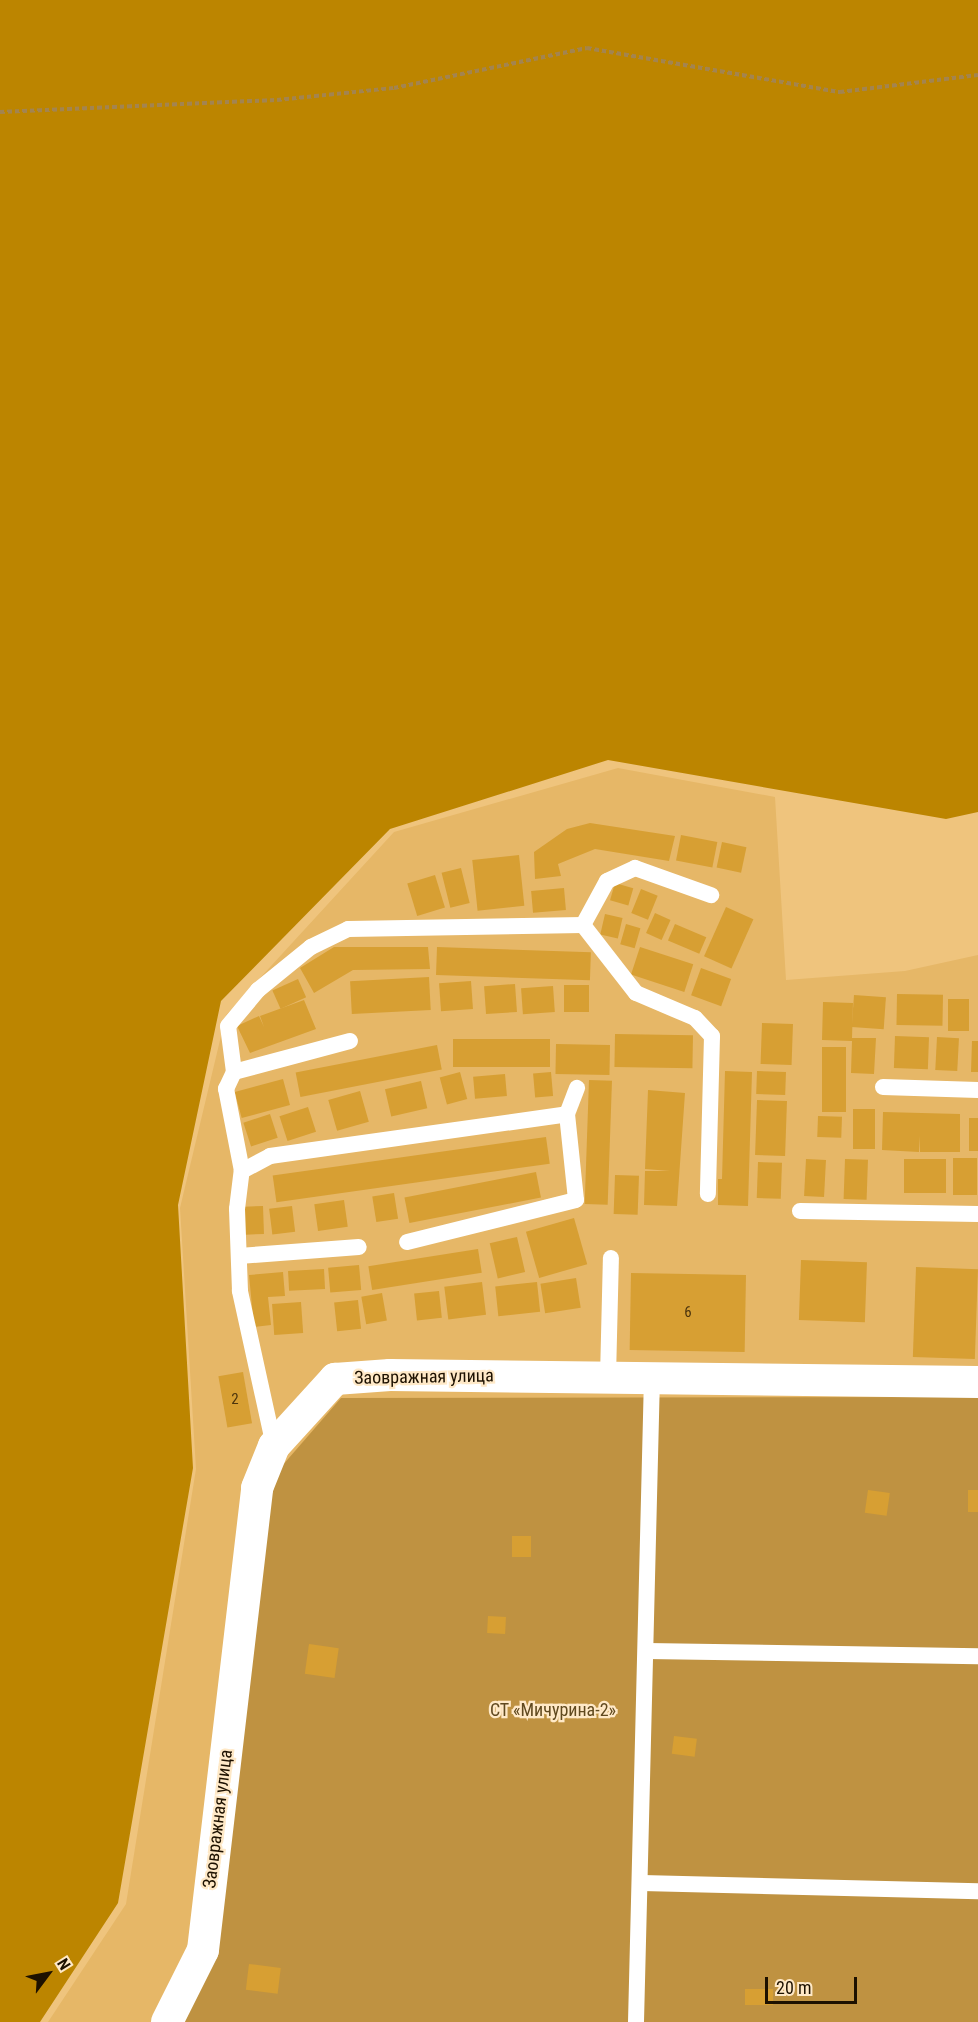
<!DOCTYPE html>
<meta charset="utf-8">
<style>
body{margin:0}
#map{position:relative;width:978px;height:2022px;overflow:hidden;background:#efc47d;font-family:"Roboto Condensed",sans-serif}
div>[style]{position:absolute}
.built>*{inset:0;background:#e6b767}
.green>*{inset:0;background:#bf9241}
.forest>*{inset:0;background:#bc8500}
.building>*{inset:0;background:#d79f33;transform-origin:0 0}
.path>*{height:4px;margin-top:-2px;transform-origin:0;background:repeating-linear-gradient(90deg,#a38450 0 4.5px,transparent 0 7.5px)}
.lane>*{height:16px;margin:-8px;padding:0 8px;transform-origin:8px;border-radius:8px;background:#fff}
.street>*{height:32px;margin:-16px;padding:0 16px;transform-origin:16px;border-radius:16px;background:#fff}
span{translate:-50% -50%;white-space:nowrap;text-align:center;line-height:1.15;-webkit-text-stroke:4.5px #ffe9c7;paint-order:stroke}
.number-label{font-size:15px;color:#4c340d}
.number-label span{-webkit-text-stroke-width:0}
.street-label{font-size:18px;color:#1d1100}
.park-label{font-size:18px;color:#60491f}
.north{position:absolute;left:18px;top:1944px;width:60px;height:60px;-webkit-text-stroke:4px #ffe9c7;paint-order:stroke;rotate:58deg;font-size:16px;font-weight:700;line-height:24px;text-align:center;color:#1d1100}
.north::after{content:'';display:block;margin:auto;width:21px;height:27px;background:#1d1100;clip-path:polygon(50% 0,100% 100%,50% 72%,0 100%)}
.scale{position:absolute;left:765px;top:1977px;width:92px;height:27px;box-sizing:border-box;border:3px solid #1d1100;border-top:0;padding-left:8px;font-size:18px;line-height:21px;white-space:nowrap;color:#1d1100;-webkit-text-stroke:4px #ffe9c7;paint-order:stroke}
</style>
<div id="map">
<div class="built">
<i style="clip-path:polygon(618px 768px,775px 797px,786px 980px,905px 971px,978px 955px,978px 1397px,180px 2022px,48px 2022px,126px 1904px,196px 1469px,180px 1208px,226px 1015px,394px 832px)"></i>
</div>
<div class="green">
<i style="clip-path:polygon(978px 1397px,978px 2022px,180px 2022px,262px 1489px,341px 1398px)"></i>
</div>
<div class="forest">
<i style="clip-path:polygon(0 0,978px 0,978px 812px,946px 819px,608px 760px,390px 829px,221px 1001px,178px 1205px,193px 1468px,118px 1903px,40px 2022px,0 2022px)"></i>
</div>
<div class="building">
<i style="clip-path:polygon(590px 823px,675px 836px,669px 861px,595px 849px,558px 864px,561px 876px,535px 879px,534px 852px,567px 829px)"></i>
<i style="left:681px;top:835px;width:37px;height:26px;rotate:11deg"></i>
<i style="left:722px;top:842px;width:25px;height:26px;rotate:12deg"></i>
<i style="left:519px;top:855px;width:51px;height:47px;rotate:84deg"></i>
<i style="left:461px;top:868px;width:36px;height:20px;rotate:76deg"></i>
<i style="left:435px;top:875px;width:34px;height:29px;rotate:73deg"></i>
<i style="left:615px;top:883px;width:19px;height:18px;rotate:16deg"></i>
<i style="left:564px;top:888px;width:22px;height:33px;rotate:85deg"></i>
<i style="left:641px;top:889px;width:18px;height:26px;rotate:22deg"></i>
<i style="left:726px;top:907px;width:30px;height:54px;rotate:24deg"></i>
<i style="left:655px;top:913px;width:17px;height:22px;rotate:24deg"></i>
<i style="left:605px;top:914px;width:18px;height:21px;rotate:13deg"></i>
<i style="left:626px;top:924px;width:15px;height:21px;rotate:16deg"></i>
<i style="left:675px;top:924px;width:34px;height:18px;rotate:23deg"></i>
<i style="clip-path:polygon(334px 947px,428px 947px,430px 969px,353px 970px,314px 993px,300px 968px)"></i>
<i style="left:437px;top:947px;width:154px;height:28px;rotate:2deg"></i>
<i style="left:640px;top:947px;width:56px;height:29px;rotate:18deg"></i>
<i style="left:701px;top:968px;width:32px;height:29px;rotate:20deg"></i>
<i style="left:429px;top:977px;width:33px;height:79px;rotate:87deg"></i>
<i style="left:298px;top:979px;width:20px;height:28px;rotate:66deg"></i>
<i style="left:471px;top:981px;width:28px;height:32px;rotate:86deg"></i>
<i style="left:515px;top:984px;width:28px;height:31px;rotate:86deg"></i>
<i style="left:564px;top:985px;width:25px;height:27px"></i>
<i style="left:553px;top:986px;width:26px;height:32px;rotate:86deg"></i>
<i style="left:897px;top:994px;width:46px;height:31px;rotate:1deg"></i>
<i style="left:854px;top:995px;width:32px;height:32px;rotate:4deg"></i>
<i style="left:948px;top:999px;width:21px;height:32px"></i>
<i style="clip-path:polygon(304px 1000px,316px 1029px,250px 1053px,237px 1026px,259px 1016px,264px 1027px,260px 1016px)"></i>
<i style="clip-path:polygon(823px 1002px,853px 1003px,852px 1038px,876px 1038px,874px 1074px,851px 1073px,852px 1041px,822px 1040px)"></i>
<i style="left:762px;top:1023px;width:31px;height:41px;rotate:2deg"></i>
<i style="left:615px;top:1034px;width:78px;height:33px;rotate:1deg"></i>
<i style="left:895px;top:1036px;width:34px;height:32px;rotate:2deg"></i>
<i style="left:937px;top:1037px;width:22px;height:33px;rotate:3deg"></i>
<i style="left:550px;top:1039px;width:28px;height:97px;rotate:90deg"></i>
<i style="clip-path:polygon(972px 1041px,978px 1041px,978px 1072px,971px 1072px)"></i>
<i style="left:556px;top:1044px;width:54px;height:30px;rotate:1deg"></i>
<i style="left:437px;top:1045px;width:25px;height:144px;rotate:79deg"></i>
<i style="left:822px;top:1047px;width:24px;height:65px"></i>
<i style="clip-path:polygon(725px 1071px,752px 1072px,748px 1206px,718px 1205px,718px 1179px,722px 1179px)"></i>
<i style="left:757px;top:1071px;width:29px;height:23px;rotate:2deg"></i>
<i style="left:460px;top:1072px;width:28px;height:21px;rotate:75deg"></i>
<i style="left:551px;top:1072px;width:24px;height:18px;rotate:85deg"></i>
<i style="left:505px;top:1074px;width:22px;height:32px;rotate:85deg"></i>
<i style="left:283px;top:1079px;width:27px;height:50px;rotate:75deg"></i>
<i style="left:589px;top:1080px;width:23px;height:124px;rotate:2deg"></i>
<i style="left:421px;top:1081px;width:28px;height:37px;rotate:77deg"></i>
<i style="clip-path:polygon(648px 1090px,685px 1093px,677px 1206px,644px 1205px,645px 1171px,670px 1171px,645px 1169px)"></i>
<i style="left:360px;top:1091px;width:32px;height:33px;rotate:74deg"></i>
<i style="left:757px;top:1100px;width:30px;height:55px;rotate:2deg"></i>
<i style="left:308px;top:1107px;width:26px;height:30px;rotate:72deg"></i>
<i style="left:853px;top:1109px;width:22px;height:40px"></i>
<i style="clip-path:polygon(883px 1112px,960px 1114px,960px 1152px,920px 1152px,920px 1136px,919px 1152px,882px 1150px)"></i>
<i style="left:270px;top:1114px;width:25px;height:28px;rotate:72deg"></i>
<i style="left:818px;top:1116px;width:24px;height:21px;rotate:2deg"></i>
<i style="left:969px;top:1118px;width:9px;height:33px"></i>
<i style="left:546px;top:1137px;width:27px;height:276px;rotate:82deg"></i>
<i style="left:953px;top:1158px;width:24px;height:37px"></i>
<i style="left:806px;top:1159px;width:20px;height:37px;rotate:3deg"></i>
<i style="left:845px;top:1159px;width:23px;height:40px;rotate:2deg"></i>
<i style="left:904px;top:1159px;width:42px;height:34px"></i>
<i style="left:758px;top:1162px;width:24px;height:36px;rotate:2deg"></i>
<i style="left:536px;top:1172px;width:26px;height:134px;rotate:79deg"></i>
<i style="left:615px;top:1175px;width:24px;height:39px;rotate:2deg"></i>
<i style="left:394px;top:1193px;width:26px;height:22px;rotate:81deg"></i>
<i style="left:344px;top:1200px;width:27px;height:30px;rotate:82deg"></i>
<i style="left:263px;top:1206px;width:28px;height:19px;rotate:88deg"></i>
<i style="left:292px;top:1206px;width:26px;height:23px;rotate:83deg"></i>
<i style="left:574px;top:1218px;width:48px;height:50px;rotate:74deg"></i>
<i style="left:517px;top:1237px;width:36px;height:28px;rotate:77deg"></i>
<i style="left:478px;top:1249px;width:24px;height:111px;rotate:81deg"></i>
<i style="left:801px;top:1260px;width:66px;height:60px;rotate:2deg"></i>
<i style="left:359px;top:1265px;width:25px;height:31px;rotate:85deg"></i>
<i style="left:916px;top:1267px;width:62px;height:90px;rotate:2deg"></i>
<i style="left:324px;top:1269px;width:20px;height:36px;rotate:87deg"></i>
<i style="clip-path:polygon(283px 1272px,285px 1296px,268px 1297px,271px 1325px,254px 1327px,249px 1275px)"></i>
<i style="left:631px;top:1273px;width:115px;height:77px;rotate:1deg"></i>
<i style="left:576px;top:1278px;width:30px;height:36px;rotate:81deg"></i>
<i style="left:482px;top:1282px;width:33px;height:38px;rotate:83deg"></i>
<i style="left:537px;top:1282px;width:30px;height:42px;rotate:84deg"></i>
<i style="left:439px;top:1291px;width:27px;height:25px;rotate:84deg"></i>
<i style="left:382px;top:1293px;width:28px;height:21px;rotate:80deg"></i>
<i style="left:358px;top:1300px;width:29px;height:24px;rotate:84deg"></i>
<i style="left:301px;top:1302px;width:31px;height:29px;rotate:86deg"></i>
<i style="left:243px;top:1372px;width:52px;height:25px;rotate:80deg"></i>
<i style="left:868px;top:1490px;width:22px;height:23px;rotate:8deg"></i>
<i style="left:968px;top:1490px;width:10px;height:22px"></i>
<i style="left:512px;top:1536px;width:19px;height:21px"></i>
<i style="left:488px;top:1616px;width:18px;height:17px;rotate:3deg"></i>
<i style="left:309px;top:1644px;width:30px;height:30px;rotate:8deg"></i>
<i style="left:674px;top:1736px;width:23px;height:18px;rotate:7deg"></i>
<i style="left:249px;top:1964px;width:32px;height:26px;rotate:7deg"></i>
<i style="left:773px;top:1989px;width:16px;height:28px;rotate:90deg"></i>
</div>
<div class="path">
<i style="left:0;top:112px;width:277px;rotate:-2.5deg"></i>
<i style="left:277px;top:100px;width:118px;rotate:-5.9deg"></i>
<i style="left:394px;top:88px;width:197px;rotate:-11.7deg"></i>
<i style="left:587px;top:48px;width:257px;rotate:9.9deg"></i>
<i style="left:840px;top:92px;width:139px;rotate:-7deg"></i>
</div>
<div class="lane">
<i style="left:583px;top:925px;width:86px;rotate:52.1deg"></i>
<i style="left:636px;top:993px;width:64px;rotate:23deg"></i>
<i style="left:695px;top:1018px;width:25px;rotate:47deg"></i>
<i style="left:712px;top:1036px;width:158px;rotate:91.5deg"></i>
<i style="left:234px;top:1072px;width:46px;rotate:-97.4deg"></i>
<i style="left:228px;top:1026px;width:47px;rotate:-50.2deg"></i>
<i style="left:258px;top:990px;width:68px;rotate:-39.1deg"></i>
<i style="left:311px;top:947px;width:41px;rotate:-25.9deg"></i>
<i style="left:348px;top:929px;width:235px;rotate:-1deg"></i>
<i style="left:583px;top:925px;width:50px;rotate:-61.4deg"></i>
<i style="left:607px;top:881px;width:31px;rotate:-25deg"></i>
<i style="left:635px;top:868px;width:81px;rotate:19.6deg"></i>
<i style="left:883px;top:1087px;width:95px;rotate:1.8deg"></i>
<i style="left:567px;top:1114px;width:28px;rotate:-69deg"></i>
<i style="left:242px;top:1171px;width:84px;rotate:-101deg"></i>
<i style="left:226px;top:1089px;width:19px;rotate:-65deg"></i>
<i style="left:234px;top:1072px;width:120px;rotate:-15deg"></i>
<i style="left:800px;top:1211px;width:178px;rotate:1deg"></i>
<i style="left:239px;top:1256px;width:120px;rotate:-4.3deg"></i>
<i style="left:608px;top:1377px;width:119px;rotate:-88.6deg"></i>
<i style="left:274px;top:1446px;width:159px;rotate:-102.4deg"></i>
<i style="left:240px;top:1291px;width:82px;rotate:-92.1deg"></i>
<i style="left:237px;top:1209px;width:38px;rotate:-83deg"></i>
<i style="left:242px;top:1171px;width:32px;rotate:-28deg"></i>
<i style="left:270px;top:1156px;width:300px;rotate:-8deg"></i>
<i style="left:567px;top:1114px;width:86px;rotate:84deg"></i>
<i style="left:576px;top:1200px;width:174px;rotate:166deg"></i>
<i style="left:647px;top:1651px;width:331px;rotate:0.9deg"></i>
<i style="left:642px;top:1883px;width:336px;rotate:1.4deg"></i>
<i style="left:636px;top:2022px;width:644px;rotate:-88.58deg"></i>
</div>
<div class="street">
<i style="left:167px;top:2022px;width:80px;rotate:-63.4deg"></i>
<i style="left:203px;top:1950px;width:465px;rotate:-83.3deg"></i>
<i style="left:257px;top:1488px;width:45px;rotate:-68deg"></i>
<i style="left:274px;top:1446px;width:91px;rotate:-47.7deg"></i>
<i style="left:335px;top:1379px;width:55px;rotate:-4.2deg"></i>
<i style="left:390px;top:1375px;width:588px;rotate:0.68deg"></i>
</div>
<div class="number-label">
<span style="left:688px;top:1313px">6</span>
<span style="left:235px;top:1400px">2</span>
</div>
<div class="street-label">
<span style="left:424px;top:1377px;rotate:-1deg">Заовражная улица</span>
<span style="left:218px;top:1819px;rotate:-83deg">Заовражная улица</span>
</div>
<div class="park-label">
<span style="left:553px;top:1710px">СТ «Мичурина-2»</span>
</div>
<div class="north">N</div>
<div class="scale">20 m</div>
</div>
